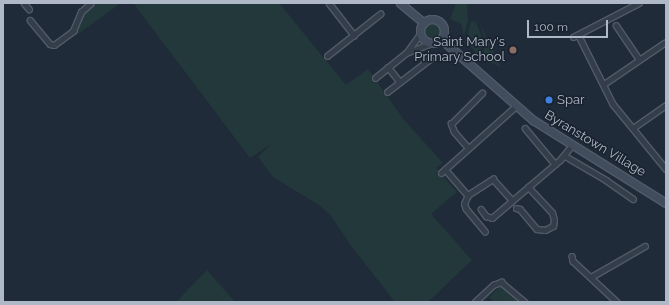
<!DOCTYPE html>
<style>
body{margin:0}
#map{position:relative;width:669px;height:305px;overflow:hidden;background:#202b39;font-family:Raleway,sans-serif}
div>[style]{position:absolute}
.green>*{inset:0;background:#22383a}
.round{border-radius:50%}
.roads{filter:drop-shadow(1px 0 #515b67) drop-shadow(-1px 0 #515b67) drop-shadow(0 1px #515b67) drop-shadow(0 -1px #515b67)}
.street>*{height:4.5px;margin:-2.25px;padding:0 2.25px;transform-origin:2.25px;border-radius:2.25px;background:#343d4a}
.secondary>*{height:7px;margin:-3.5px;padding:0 3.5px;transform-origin:3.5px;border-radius:3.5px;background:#414c5d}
.secondary>.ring{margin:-3.5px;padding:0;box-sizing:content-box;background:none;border:7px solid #414c5d;border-radius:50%}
.dots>*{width:11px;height:11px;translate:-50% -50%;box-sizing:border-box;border:2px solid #19222e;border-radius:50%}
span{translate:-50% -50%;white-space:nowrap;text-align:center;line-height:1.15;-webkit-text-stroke:3px #19222e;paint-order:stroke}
.poi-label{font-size:13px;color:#aeb8c6}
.right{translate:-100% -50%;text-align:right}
.left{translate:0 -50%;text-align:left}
.street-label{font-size:13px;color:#aeb8c6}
.frame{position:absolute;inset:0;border:4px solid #aeb8c6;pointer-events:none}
.scale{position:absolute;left:527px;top:20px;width:81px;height:18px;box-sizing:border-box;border:2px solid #aeb8c6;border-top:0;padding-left:5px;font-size:12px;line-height:14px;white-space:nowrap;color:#aeb8c6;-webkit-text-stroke:3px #19222e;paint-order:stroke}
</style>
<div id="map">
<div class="green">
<i style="clip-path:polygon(120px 3px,121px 3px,75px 36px,83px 16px,89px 8px,97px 4px)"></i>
<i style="clip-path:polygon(279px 3px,346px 85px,368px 69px,404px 120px,443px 163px,436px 168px,457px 192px,431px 214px,472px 260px,428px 302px,395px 302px,352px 247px,331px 216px,322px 207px,273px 177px,258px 157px,271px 144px,250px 158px,134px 4px)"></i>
<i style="clip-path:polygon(456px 3px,467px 4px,468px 20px,464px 36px,461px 24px,450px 19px)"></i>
<i style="clip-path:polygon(471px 21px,476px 22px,481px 35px,482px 60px,466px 41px)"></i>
<i class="round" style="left:424px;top:22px;width:18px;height:18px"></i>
<i style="clip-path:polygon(480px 24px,492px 49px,501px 67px,484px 60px,484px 37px)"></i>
<i style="clip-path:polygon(207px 270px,235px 302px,176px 302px)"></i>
<i style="clip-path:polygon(502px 285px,508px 288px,521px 302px,494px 302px,489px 297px)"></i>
</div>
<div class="roads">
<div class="street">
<i style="left:24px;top:3px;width:8px;rotate:50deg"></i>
<i style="left:329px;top:3px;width:41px;rotate:52deg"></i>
<i style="left:30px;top:20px;width:31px;rotate:50deg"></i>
<i style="left:50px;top:44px;width:4px;rotate:14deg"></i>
<i style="left:54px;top:45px;width:24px;rotate:-36deg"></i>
<i style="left:73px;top:31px;width:21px;rotate:-67deg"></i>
<i style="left:81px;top:12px;width:13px;rotate:-42deg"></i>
<i style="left:616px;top:25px;width:41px;rotate:55.9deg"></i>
<i style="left:579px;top:36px;width:76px;rotate:63.4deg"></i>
<i style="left:613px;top:104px;width:84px;rotate:50.8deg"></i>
<i style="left:573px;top:37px;width:74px;rotate:-27.3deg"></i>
<i style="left:407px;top:52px;width:22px;rotate:-54deg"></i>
<i style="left:327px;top:56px;width:68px;rotate:-38.4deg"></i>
<i style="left:388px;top:67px;width:19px;rotate:51deg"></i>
<i style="left:375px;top:78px;width:40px;rotate:-39deg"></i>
<i style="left:406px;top:53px;width:28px;rotate:-21deg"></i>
<i style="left:604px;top:84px;width:73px;rotate:-34.3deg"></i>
<i style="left:387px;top:92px;width:54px;rotate:-37.5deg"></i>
<i style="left:525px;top:128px;width:47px;rotate:50.2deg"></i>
<i style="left:633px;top:128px;width:40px;rotate:-34.9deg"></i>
<i style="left:467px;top:147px;width:20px;rotate:-131deg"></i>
<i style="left:454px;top:132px;width:9px;rotate:-111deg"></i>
<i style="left:451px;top:124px;width:44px;rotate:-45deg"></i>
<i style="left:565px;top:156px;width:48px;rotate:30.3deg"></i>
<i style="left:606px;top:180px;width:33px;rotate:35deg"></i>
<i style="left:445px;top:169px;width:35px;rotate:49deg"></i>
<i style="left:441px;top:173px;width:101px;rotate:-41.8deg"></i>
<i style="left:516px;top:208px;width:4px;rotate:14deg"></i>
<i style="left:520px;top:209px;width:26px;rotate:50deg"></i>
<i style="left:537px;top:229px;width:8px;rotate:7deg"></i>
<i style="left:545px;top:230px;width:9px;rotate:-27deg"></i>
<i style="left:553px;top:226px;width:6px;rotate:-81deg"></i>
<i style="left:554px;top:220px;width:7px;rotate:-106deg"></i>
<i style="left:552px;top:213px;width:35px;rotate:-133deg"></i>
<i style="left:481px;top:209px;width:9px;rotate:54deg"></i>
<i style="left:486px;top:216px;width:6px;rotate:18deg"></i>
<i style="left:492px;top:218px;width:89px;rotate:-40.5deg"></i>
<i style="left:560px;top:160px;width:19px;rotate:-51deg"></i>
<i style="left:485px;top:232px;width:30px;rotate:-130deg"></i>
<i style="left:466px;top:209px;width:5px;rotate:-112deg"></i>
<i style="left:464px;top:204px;width:10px;rotate:-66deg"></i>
<i style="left:468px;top:195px;width:30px;rotate:-33deg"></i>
<i style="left:493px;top:179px;width:28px;rotate:48deg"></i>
<i style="left:572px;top:256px;width:5px;rotate:79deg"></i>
<i style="left:573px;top:261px;width:60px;rotate:43deg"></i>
<i style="left:591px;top:277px;width:62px;rotate:-29.9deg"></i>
<i style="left:475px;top:302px;width:25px;rotate:-43deg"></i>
<i style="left:493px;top:285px;width:9px;rotate:-21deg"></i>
<i style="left:501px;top:282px;width:31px;rotate:40deg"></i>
</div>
<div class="secondary">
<i style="left:400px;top:3px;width:31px;rotate:40deg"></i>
<i class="ring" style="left:420px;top:19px;width:17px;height:17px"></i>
<i style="left:441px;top:39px;width:123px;rotate:41.4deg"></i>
<i style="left:533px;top:120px;width:157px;rotate:32deg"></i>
</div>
</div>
<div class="dots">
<i style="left:513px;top:50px;background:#8d6e63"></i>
<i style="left:549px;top:100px;background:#3f7fe0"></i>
</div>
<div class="poi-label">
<span class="right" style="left:505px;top:50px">Saint Mary's<br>Primary School</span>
<span class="left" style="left:557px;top:100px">Spar</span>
</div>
<div class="street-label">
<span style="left:595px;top:144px;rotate:31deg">Byranstown Village</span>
</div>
<div class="frame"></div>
<div class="scale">100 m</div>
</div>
